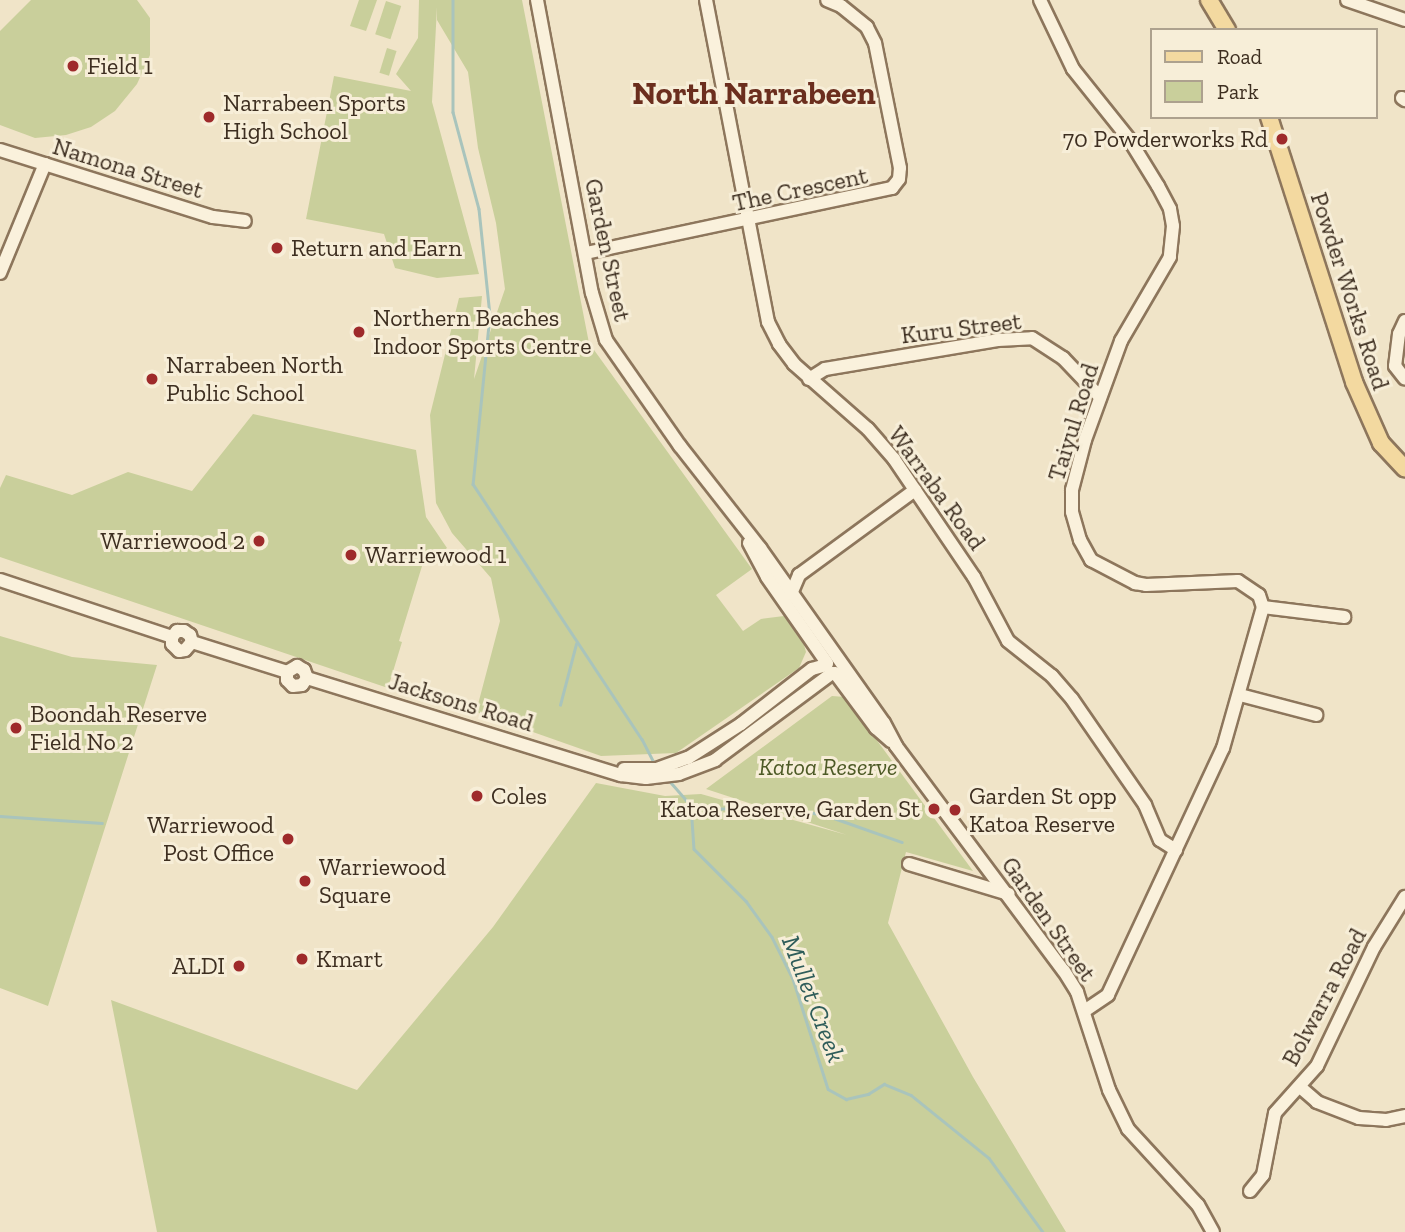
<!DOCTYPE html>
<style>
body{margin:0}
#map{position:relative;width:1405px;height:1232px;overflow:hidden;background:#f0e4c8;font-family:"Zilla Slab",serif}
div>[style]{position:absolute}
.green>*{inset:0;background:#c9cf9b;transform-origin:0 0}
.stream>*{height:2.5px;margin:-1.25px;padding:0 1.25px;transform-origin:1.25px;border-radius:1.25px;background:#a9c4bc}
.roads{filter:drop-shadow(2px 0 #8d765c) drop-shadow(-2px 0 #8d765c) drop-shadow(0 2px #8d765c) drop-shadow(0 -2px #8d765c)}
.minor>*{height:12px;margin:-6px;padding:0 6px;transform-origin:6px;border-radius:6px;background:#faf1dc}
.major>*{height:16px;margin:-8px;padding:0 8px;transform-origin:8px;border-radius:8px;background:#f3d9a0}
.dots>*{width:19px;height:19px;translate:-50% -50%;box-sizing:border-box;border:4px solid #f7eed8;border-radius:50%}
span{translate:-50% -50%;white-space:nowrap;text-align:center;line-height:1.15;-webkit-text-stroke:6px #f7eed8;paint-order:stroke}
.poi-label{font-size:24px;color:#3d2e20}
.left{translate:0 -50%;text-align:left}
.right{translate:-100% -50%;text-align:right}
.street-label{font-size:24px;color:#3d2e20}
.park-label{font-size:24px;color:#4d5a26;font-style:italic}
.water-label{font-size:26px;color:#2f5d5a;font-style:italic}
.district-label{font-size:32px;color:#6b2e1e;font-weight:700}
.legend{position:absolute;left:1150px;top:28px;width:228px;height:91px;box-sizing:border-box;background:#f7eed8;border:2px solid #ada18e;margin:0;padding:9px 12px;list-style:none;font-size:21px;color:#3d2e20}
.legend li{display:flex;align-items:center;gap:14px;height:35px}
.legend b{width:35px;border:2px solid #ada18e}
</style>
<div id="map">
<div class="green">
<i style="clip-path:polygon(31px 0,137px 0,150px 18px,150px 55px,137px 84px,115px 111px,91px 127px,66px 135px,35px 138px,0 125px,0 31px)"></i>
<i style="clip-path:polygon(359px 0,377px 0,366px 31px,350px 26px)"></i>
<i style="clip-path:polygon(419px 0,522px 0,589px 343px,752px 569px,716px 595px,743px 631px,761px 619px,784px 616px,804px 645px,806px 652px,799px 668px,676px 753px,601px 756px,476px 712px,500px 621px,491px 578px,452px 533px,436px 503px,430px 415px,459px 298px,482px 296px,474px 379px,505px 289px,496px 223px,478px 148px,468px 72px,437px 20px,437px 7px,432px 102px,479px 274px,437px 278px,395px 268px,384px 234px,306px 219px,334px 76px,411px 91px,396px 74px,418px 38px)"></i>
<i style="left:386px;top:1px;width:16px;height:35px;rotate:18deg"></i>
<i style="left:387px;top:48px;width:10px;height:26px;rotate:17deg"></i>
<i style="clip-path:polygon(253px 414px,416px 450px,426px 517px,447px 548px,437px 556px,426px 553px,399px 641px,402px 642px,388px 688px,0 557px,0 488px,6px 475px,72px 495px,128px 472px,192px 491px)"></i>
<i style="clip-path:polygon(0 636px,72px 657px,157px 665px,48px 1006px,0 988px)"></i>
<i style="clip-path:polygon(832px 696px,845px 697px,973px 871px,906px 852px,888px 923px,973px 1077px,1066px 1232px,157px 1232px,111px 1000px,357px 1090px,493px 927px,596px 783px,665px 796px,701px 794px,847px 835px,706px 789px)"></i>
</div>
<div class="stream">
<i style="left:453px;top:0;width:112px;rotate:90deg"></i>
<i style="left:453px;top:112px;width:100px;rotate:75deg"></i>
<i style="left:479px;top:209px;width:107px;rotate:84.1deg"></i>
<i style="left:490px;top:315px;width:170px;rotate:95.7deg"></i>
<i style="left:473px;top:484px;width:306px;rotate:56.5deg"></i>
<i style="left:642px;top:739px;width:28px;rotate:63deg"></i>
<i style="left:560px;top:705px;width:63px;rotate:-75.3deg"></i>
<i style="left:668px;top:779px;width:35px;rotate:49deg"></i>
<i style="left:691px;top:805px;width:44px;rotate:86.1deg"></i>
<i style="left:694px;top:849px;width:74px;rotate:45deg"></i>
<i style="left:746px;top:901px;width:44px;rotate:54.2deg"></i>
<i style="left:772px;top:937px;width:47px;rotate:63.4deg"></i>
<i style="left:793px;top:979px;width:115px;rotate:72.3deg"></i>
<i style="left:828px;top:1089px;width:21px;rotate:29deg"></i>
<i style="left:846px;top:1099px;width:23px;rotate:-13deg"></i>
<i style="left:868px;top:1094px;width:19px;rotate:-32deg"></i>
<i style="left:884px;top:1084px;width:29px;rotate:22deg"></i>
<i style="left:911px;top:1095px;width:100px;rotate:38.9deg"></i>
<i style="left:989px;top:1158px;width:92px;rotate:53.9deg"></i>
<i style="left:691px;top:805px;width:24px;rotate:9deg"></i>
<i style="left:715px;top:809px;width:64px;rotate:-3.6deg"></i>
<i style="left:779px;top:805px;width:53px;rotate:13deg"></i>
<i style="left:831px;top:817px;width:75px;rotate:19.4deg"></i>
<i style="left:0;top:816px;width:102px;rotate:3.9deg"></i>
</div>
<div class="roads">
<div class="minor">
<i style="left:537px;top:0;width:298px;rotate:79.4deg"></i>
<i style="left:592px;top:293px;width:49px;rotate:73.4deg"></i>
<i style="left:606px;top:340px;width:129px;rotate:55.1deg"></i>
<i style="left:680px;top:446px;width:130px;rotate:51.9deg"></i>
<i style="left:760px;top:548px;width:214px;rotate:54.7deg"></i>
<i style="left:884px;top:723px;width:26px;rotate:62deg"></i>
<i style="left:896px;top:746px;width:281px;rotate:53.3deg"></i>
<i style="left:1064px;top:971px;width:25px;rotate:58deg"></i>
<i style="left:1077px;top:992px;width:103px;rotate:71.9deg"></i>
<i style="left:1109px;top:1090px;width:43px;rotate:64deg"></i>
<i style="left:1128px;top:1129px;width:103px;rotate:47.4deg"></i>
<i style="left:1198px;top:1205px;width:31px;rotate:61deg"></i>
<i style="left:706px;top:0;width:328px;rotate:79.1deg"></i>
<i style="left:768px;top:322px;width:25px;rotate:63deg"></i>
<i style="left:779px;top:344px;width:25px;rotate:53deg"></i>
<i style="left:794px;top:364px;width:98px;rotate:41.3deg"></i>
<i style="left:868px;top:429px;width:40px;rotate:49deg"></i>
<i style="left:894px;top:459px;width:143px;rotate:55.9deg"></i>
<i style="left:974px;top:577px;width:72px;rotate:62deg"></i>
<i style="left:1008px;top:641px;width:56px;rotate:38.5deg"></i>
<i style="left:1052px;top:676px;width:30px;rotate:49deg"></i>
<i style="left:1072px;top:699px;width:129px;rotate:55.4deg"></i>
<i style="left:1145px;top:805px;width:38px;rotate:67deg"></i>
<i style="left:1160px;top:840px;width:19px;rotate:32deg"></i>
<i style="left:1040px;top:0;width:76px;rotate:64.4deg"></i>
<i style="left:1073px;top:69px;width:90px;rotate:51.3deg"></i>
<i style="left:1129px;top:139px;width:55px;rotate:58.3deg"></i>
<i style="left:1158px;top:186px;width:26px;rotate:62deg"></i>
<i style="left:1170px;top:209px;width:17px;rotate:80deg"></i>
<i style="left:1173px;top:226px;width:31px;rotate:96deg"></i>
<i style="left:1170px;top:257px;width:97px;rotate:120.3deg"></i>
<i style="left:1121px;top:341px;width:105px;rotate:110deg"></i>
<i style="left:1085px;top:440px;width:52px;rotate:104.6deg"></i>
<i style="left:1072px;top:490px;width:22px;rotate:90deg"></i>
<i style="left:1072px;top:512px;width:29px;rotate:74deg"></i>
<i style="left:1080px;top:540px;width:23px;rotate:61deg"></i>
<i style="left:1091px;top:560px;width:50px;rotate:27.6deg"></i>
<i style="left:1135px;top:583px;width:11px;rotate:10deg"></i>
<i style="left:1146px;top:585px;width:92px;rotate:-2.5deg"></i>
<i style="left:1238px;top:581px;width:25px;rotate:34deg"></i>
<i style="left:1259px;top:595px;width:13px;rotate:72deg"></i>
<i style="left:1263px;top:607px;width:147px;rotate:105.8deg"></i>
<i style="left:1223px;top:748px;width:272px;rotate:115deg"></i>
<i style="left:1108px;top:995px;width:29px;rotate:146deg"></i>
<i style="left:1347px;top:0;width:61px;rotate:19deg"></i>
<i style="left:1402px;top:98px;width:4px;rotate:34deg"></i>
<i style="left:0;top:150px;width:223px;rotate:17.5deg"></i>
<i style="left:213px;top:217px;width:32px;rotate:7deg"></i>
<i style="left:586px;top:253px;width:313px;rotate:-12deg"></i>
<i style="left:892px;top:188px;width:11px;rotate:-52deg"></i>
<i style="left:899px;top:179px;width:11px;rotate:-85deg"></i>
<i style="left:900px;top:168px;width:127px;rotate:-101.3deg"></i>
<i style="left:875px;top:43px;width:18px;rotate:-117deg"></i>
<i style="left:867px;top:27px;width:33px;rotate:-141deg"></i>
<i style="left:841px;top:6px;width:15px;rotate:-157deg"></i>
<i style="left:0;top:273px;width:118px;rotate:-67.6deg"></i>
<i style="left:1405px;top:321px;width:14px;rotate:115deg"></i>
<i style="left:1399px;top:334px;width:32px;rotate:97deg"></i>
<i style="left:1395px;top:366px;width:16px;rotate:52deg"></i>
<i style="left:809px;top:379px;width:19px;rotate:-32deg"></i>
<i style="left:825px;top:369px;width:175px;rotate:-9.5deg"></i>
<i style="left:998px;top:340px;width:34px;rotate:-3deg"></i>
<i style="left:1032px;top:338px;width:37px;rotate:33deg"></i>
<i style="left:1063px;top:358px;width:54px;rotate:46.5deg"></i>
<i style="left:749px;top:543px;width:38px;rotate:62deg"></i>
<i style="left:767px;top:577px;width:105px;rotate:55.1deg"></i>
<i style="left:0;top:580px;width:181px;rotate:18.3deg"></i>
<i style="left:791px;top:594px;width:21px;rotate:-67deg"></i>
<i style="left:799px;top:575px;width:144px;rotate:-36.2deg"></i>
<i style="left:1263px;top:607px;width:82px;rotate:7deg"></i>
<i style="left:172px;top:637px;width:7px;rotate:90deg"></i>
<i style="left:172px;top:644px;width:10px;rotate:45deg"></i>
<i style="left:179px;top:651px;width:6px;rotate:-9deg"></i>
<i style="left:185px;top:650px;width:11px;rotate:-49deg"></i>
<i style="left:172px;top:637px;width:8px;rotate:-50deg"></i>
<i style="left:177px;top:631px;width:7px"></i>
<i style="left:184px;top:631px;width:7px;rotate:34deg"></i>
<i style="left:190px;top:635px;width:7px;rotate:74deg"></i>
<i style="left:192px;top:642px;width:100px;rotate:17.5deg"></i>
<i style="left:287px;top:672px;width:8px;rotate:90deg"></i>
<i style="left:287px;top:680px;width:8px;rotate:45deg"></i>
<i style="left:293px;top:686px;width:9px;rotate:-6deg"></i>
<i style="left:302px;top:685px;width:9px;rotate:-54deg"></i>
<i style="left:287px;top:672px;width:12px;rotate:-31deg"></i>
<i style="left:297px;top:666px;width:8px;rotate:30deg"></i>
<i style="left:304px;top:670px;width:9px;rotate:69deg"></i>
<i style="left:835px;top:673px;width:69px;rotate:53.3deg"></i>
<i style="left:876px;top:728px;width:20px;rotate:41deg"></i>
<i style="left:307px;top:678px;width:329px;rotate:17.2deg"></i>
<i style="left:621px;top:775px;width:25px;rotate:7deg"></i>
<i style="left:646px;top:778px;width:33px;rotate:-7deg"></i>
<i style="left:679px;top:774px;width:39px;rotate:-21deg"></i>
<i style="left:715px;top:760px;width:146px;rotate:-36.6deg"></i>
<i style="left:1240px;top:695px;width:79px;rotate:14.7deg"></i>
<i style="left:624px;top:769px;width:33px"></i>
<i style="left:657px;top:769px;width:33px;rotate:-20deg"></i>
<i style="left:688px;top:758px;width:63px;rotate:-32.7deg"></i>
<i style="left:741px;top:724px;width:90px;rotate:-37.8deg"></i>
<i style="left:812px;top:669px;width:15px;rotate:-16deg"></i>
<i style="left:909px;top:864px;width:104px;rotate:16.7deg"></i>
<i style="left:1300px;top:1087px;width:23px;rotate:41deg"></i>
<i style="left:1317px;top:1102px;width:45px;rotate:20.9deg"></i>
<i style="left:1359px;top:1118px;width:27px;rotate:4deg"></i>
<i style="left:1386px;top:1120px;width:19px;rotate:-12deg"></i>
<i style="left:1250px;top:1191px;width:21px;rotate:-51deg"></i>
<i style="left:1263px;top:1175px;width:63px;rotate:-79deg"></i>
<i style="left:1275px;top:1113px;width:63px;rotate:-48.2deg"></i>
<i style="left:1317px;top:1066px;width:132px;rotate:-64.4deg"></i>
<i style="left:1374px;top:947px;width:59px;rotate:-58.2deg"></i>
</div>
<div class="major">
<i style="left:1209px;top:0;width:35px;rotate:59deg"></i>
<i style="left:1269px;top:117px;width:278px;rotate:72.2deg"></i>
<i style="left:1354px;top:382px;width:67px;rotate:66.1deg"></i>
<i style="left:1381px;top:443px;width:35px;rotate:47deg"></i>
</div>
</div>
<div class="dots">
<i style="left:73px;top:66px;background:#9e2a2b"></i>
<i style="left:209px;top:117px;background:#9e2a2b"></i>
<i style="left:1282px;top:139px;background:#9e2a2b"></i>
<i style="left:277px;top:248px;background:#9e2a2b"></i>
<i style="left:359px;top:332px;background:#9e2a2b"></i>
<i style="left:152px;top:379px;background:#9e2a2b"></i>
<i style="left:259px;top:541px;background:#9e2a2b"></i>
<i style="left:351px;top:555px;background:#9e2a2b"></i>
<i style="left:16px;top:728px;background:#9e2a2b"></i>
<i style="left:477px;top:796px;background:#9e2a2b"></i>
<i style="left:934px;top:809px;background:#9e2a2b"></i>
<i style="left:955px;top:810px;background:#9e2a2b"></i>
<i style="left:288px;top:839px;background:#9e2a2b"></i>
<i style="left:305px;top:881px;background:#9e2a2b"></i>
<i style="left:302px;top:959px;background:#9e2a2b"></i>
<i style="left:239px;top:966px;background:#9e2a2b"></i>
</div>
<div class="poi-label">
<span class="left" style="left:87px;top:66px">Field 1</span>
<span class="left" style="left:223px;top:117px">Narrabeen Sports<br>High School</span>
<span class="right" style="left:1268px;top:139px">70 Powderworks Rd</span>
<span class="left" style="left:291px;top:248px">Return and Earn</span>
<span class="left" style="left:373px;top:332px">Northern Beaches<br>Indoor Sports Centre</span>
<span class="left" style="left:166px;top:379px">Narrabeen North<br>Public School</span>
<span class="right" style="left:245px;top:541px">Warriewood 2</span>
<span class="left" style="left:365px;top:555px">Warriewood 1</span>
<span class="left" style="left:30px;top:728px">Boondah Reserve<br>Field No 2</span>
<span class="left" style="left:491px;top:796px">Coles</span>
<span class="left" style="left:969px;top:810px">Garden St opp<br>Katoa Reserve</span>
<span class="right" style="left:920px;top:809px">Katoa Reserve, Garden St</span>
<span class="right" style="left:274px;top:839px">Warriewood<br>Post Office</span>
<span class="left" style="left:319px;top:881px">Warriewood<br>Square</span>
<span class="left" style="left:316px;top:959px">Kmart</span>
<span class="right" style="left:225px;top:966px">ALDI</span>
</div>
<div class="street-label">
<span style="left:128px;top:168px;rotate:17deg">Namona Street</span>
<span style="left:800px;top:189px;rotate:-12deg">The Crescent</span>
<span style="left:608px;top:250px;rotate:78deg">Garden Street</span>
<span style="left:1350px;top:291px;rotate:72deg">Powder Works Road</span>
<span style="left:961px;top:328px;rotate:-7deg">Kuru Street</span>
<span style="left:1073px;top:422px;rotate:-73deg">Taiyul Road</span>
<span style="left:937px;top:488px;rotate:54deg">Warraba Road</span>
<span style="left:461px;top:702px;rotate:17deg">Jacksons Road</span>
<span style="left:1049px;top:919px;rotate:55deg">Garden Street</span>
<span style="left:1324px;top:997px;rotate:-62deg">Bolwarra Road</span>
</div>
<div class="park-label">
<span style="left:828px;top:767px">Katoa Reserve</span>
</div>
<div class="water-label">
<span style="left:813px;top:999px;rotate:69deg">Mullet Creek</span>
</div>
<div class="district-label">
<span style="left:754px;top:93px">North Narrabeen</span>
</div>
<ul class="legend">
<li><b style="height:9px;background:#f3d9a0"></b>Road</li>
<li><b style="height:19px;background:#c9cf9b"></b>Park</li>
</ul>
</div>
